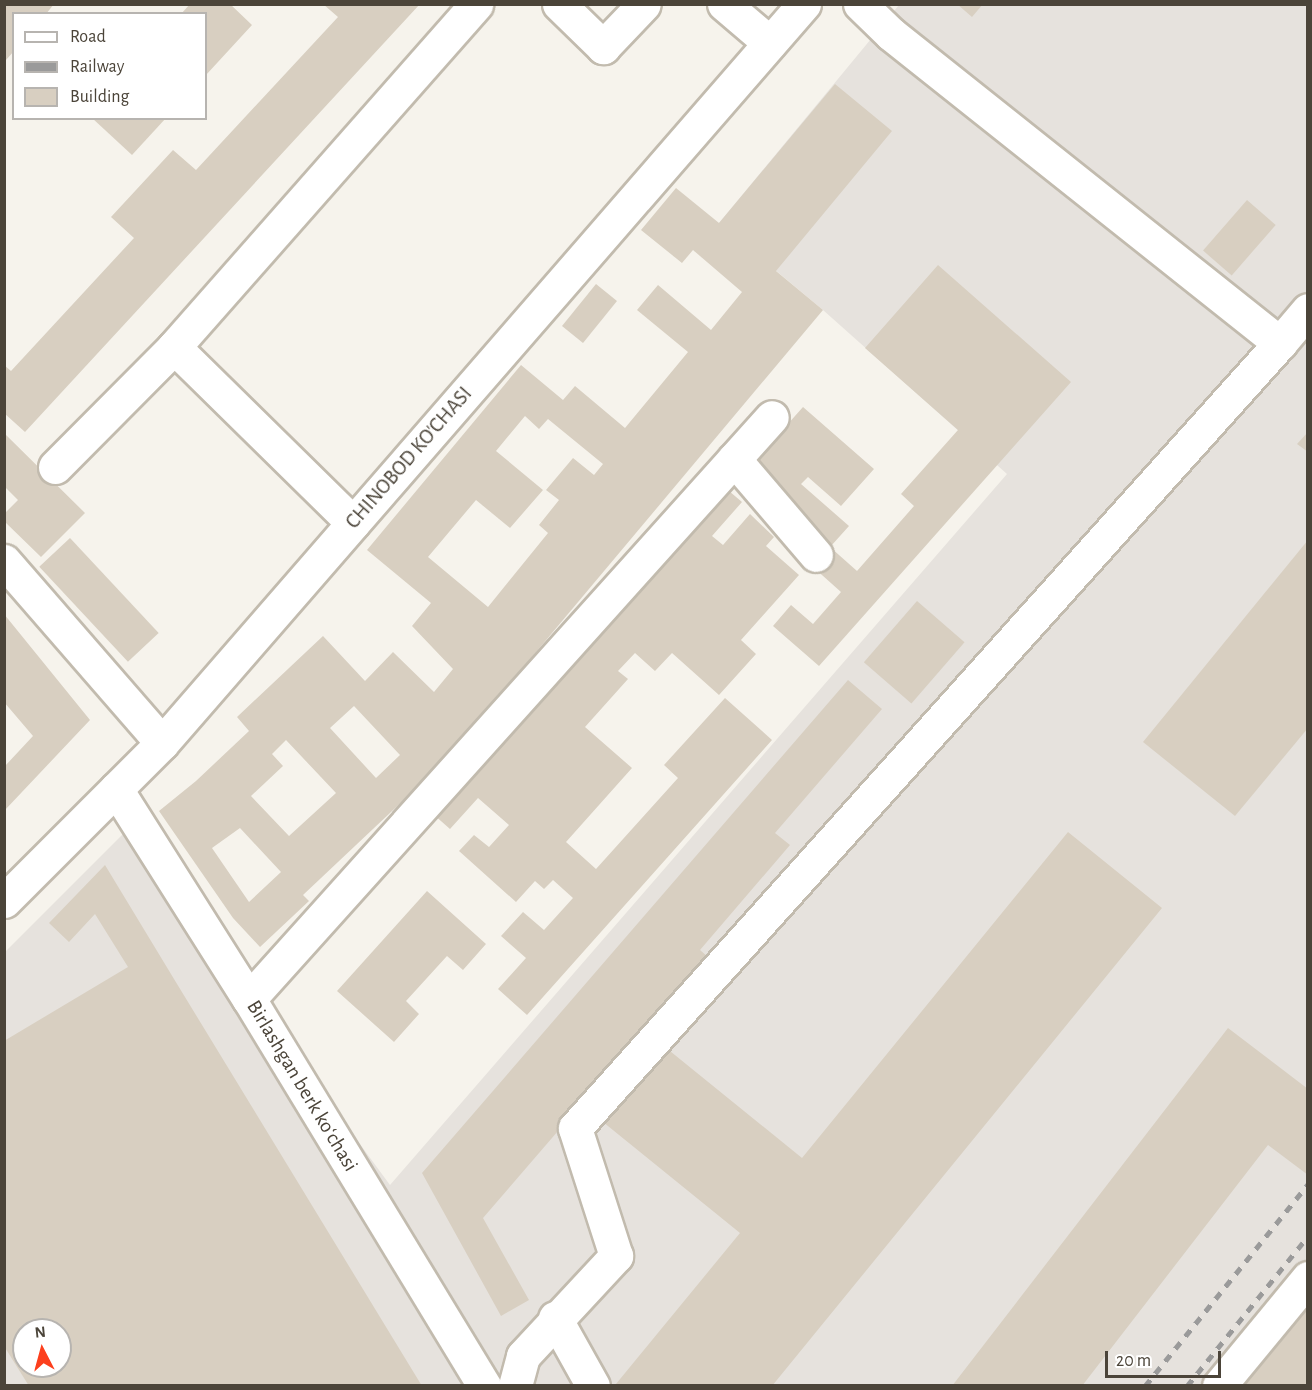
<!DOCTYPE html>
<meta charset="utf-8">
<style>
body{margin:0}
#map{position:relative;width:1312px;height:1390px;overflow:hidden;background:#f6f3ec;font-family:"Alegreya Sans",sans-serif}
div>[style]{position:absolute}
.industrial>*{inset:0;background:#e6e2dd}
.building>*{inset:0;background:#d8cfc1;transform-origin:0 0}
.roads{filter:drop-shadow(2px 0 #c2bbae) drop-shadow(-2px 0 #c2bbae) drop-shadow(0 2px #c2bbae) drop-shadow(0 -2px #c2bbae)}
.minor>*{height:33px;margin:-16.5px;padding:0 16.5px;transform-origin:16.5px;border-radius:16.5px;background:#fff}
.rail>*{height:4.5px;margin-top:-2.25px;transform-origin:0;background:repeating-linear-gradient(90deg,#9a9a9a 0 8px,transparent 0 16px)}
span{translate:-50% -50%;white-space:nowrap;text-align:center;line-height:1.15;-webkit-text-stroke:4.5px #fff;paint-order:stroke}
.street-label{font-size:21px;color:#4b4439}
.frame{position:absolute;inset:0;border:6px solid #4b4439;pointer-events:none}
.legend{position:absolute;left:12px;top:12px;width:195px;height:108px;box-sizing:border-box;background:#fff;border:2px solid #b7b4b0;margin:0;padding:8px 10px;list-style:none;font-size:18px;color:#4b4439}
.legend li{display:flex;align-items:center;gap:12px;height:30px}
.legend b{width:30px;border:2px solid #b7b4b0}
.north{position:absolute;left:12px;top:1318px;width:60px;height:60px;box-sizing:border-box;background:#fff;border:2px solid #b7b4b0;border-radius:50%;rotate:354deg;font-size:16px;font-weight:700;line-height:24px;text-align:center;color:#4b4439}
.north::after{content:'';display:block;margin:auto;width:21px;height:27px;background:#fc3f1d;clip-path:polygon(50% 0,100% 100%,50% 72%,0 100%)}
.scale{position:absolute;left:1105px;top:1351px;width:116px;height:27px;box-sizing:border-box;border:3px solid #4b4439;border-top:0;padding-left:8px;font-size:18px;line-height:21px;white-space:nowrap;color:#4b4439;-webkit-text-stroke:4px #fff;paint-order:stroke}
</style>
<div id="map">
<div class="industrial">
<i style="clip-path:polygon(evenodd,899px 5px,1307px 5px,1307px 1385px,5px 1386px,5px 952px,128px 829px,390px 1185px,1007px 474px,823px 310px,719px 223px,899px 5px,24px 1330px,60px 1330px,60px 1366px,24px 1366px,24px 1330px)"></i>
</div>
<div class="building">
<i style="clip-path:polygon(4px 4px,54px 4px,46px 14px,14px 14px,14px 51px,6px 60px)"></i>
<i style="clip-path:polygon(190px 4px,230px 4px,252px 25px,206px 75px,206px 14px,181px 14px)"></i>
<i style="clip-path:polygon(323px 4px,420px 4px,25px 432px,4px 413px,4px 365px,11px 371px,134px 238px,111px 217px,173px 150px,196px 170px,338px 17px)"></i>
<i style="clip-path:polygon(957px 4px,983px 4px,972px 17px)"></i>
<i style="clip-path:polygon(evenodd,835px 84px,892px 131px,776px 271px,823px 310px,443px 763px,303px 895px,309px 901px,260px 947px,233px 918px,159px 811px,196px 781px,249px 731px,237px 717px,323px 636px,365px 681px,393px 652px,434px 692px,453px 669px,412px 626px,431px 603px,367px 550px,521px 365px,563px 400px,575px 386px,625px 428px,688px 352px,637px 310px,658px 285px,711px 330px,742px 292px,693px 250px,682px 263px,641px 230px,676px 188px,719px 223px,835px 84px,525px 416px,539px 429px,548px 419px,603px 464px,594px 475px,573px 458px,546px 490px,559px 500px,539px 525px,548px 533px,488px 607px,428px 557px,476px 500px,510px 528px,543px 490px,496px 451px,525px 416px,835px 84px,354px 706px,400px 755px,376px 778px,330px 728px,354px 706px,835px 84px,286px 740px,336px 793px,289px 836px,251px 796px,283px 766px,272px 754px,286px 740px,835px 84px,240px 828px,281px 872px,249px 902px,212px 848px,240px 828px)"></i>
<i style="clip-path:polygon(92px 118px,166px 118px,132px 155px)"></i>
<i style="left:1247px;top:200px;width:38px;height:67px;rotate:41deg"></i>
<i style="clip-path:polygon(938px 265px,1071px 382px,819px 666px,773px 626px,791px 605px,813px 624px,841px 592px,813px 567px,830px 547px,857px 571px,914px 506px,901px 494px,958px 430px,865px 348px)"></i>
<i style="left:596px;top:284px;width:27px;height:54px;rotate:39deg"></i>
<i style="clip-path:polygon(803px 407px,874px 469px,841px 506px,808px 477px,801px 484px,849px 526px,831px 546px,746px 471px)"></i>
<i style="clip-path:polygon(1308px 432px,1308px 452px,1297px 444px)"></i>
<i style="clip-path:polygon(4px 433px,85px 513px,41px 557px,4px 521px,4px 514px,18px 500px,4px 486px)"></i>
<i style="clip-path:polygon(729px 491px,742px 502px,712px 536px,723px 545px,750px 514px,774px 537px,766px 546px,799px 575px,741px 640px,756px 654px,719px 695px,672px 653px,655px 671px,635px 653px,618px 671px,628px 679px,585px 727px,632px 768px,566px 842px,596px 869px,678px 778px,664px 765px,725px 698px,772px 740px,527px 1015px,498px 989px,526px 958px,501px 936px,523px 912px,544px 930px,573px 898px,553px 880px,544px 889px,535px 881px,516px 902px,459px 851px,474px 835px,489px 847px,509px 825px,478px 798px,450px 829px,433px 814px,656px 566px,660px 569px)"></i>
<i style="left:70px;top:538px;width:130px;height:42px;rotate:47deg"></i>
<i style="clip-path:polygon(1308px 540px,1308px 728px,1235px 816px,1143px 742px)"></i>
<i style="left:917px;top:601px;width:63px;height:81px;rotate:41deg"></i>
<i style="clip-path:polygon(4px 614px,90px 720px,5px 810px,5px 766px,33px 736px,4px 702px)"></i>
<i style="clip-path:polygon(848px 680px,882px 709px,775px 833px,790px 845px,700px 950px,708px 957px,483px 1218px,529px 1300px,501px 1316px,422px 1173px)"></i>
<i style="clip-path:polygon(1068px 832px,1162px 908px,772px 1386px,616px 1384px,740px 1233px,603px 1122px,665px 1047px,802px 1158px)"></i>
<i style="clip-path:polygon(evenodd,105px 865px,174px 979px,422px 1386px,29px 1386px,4px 1346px,4px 1041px,128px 967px,95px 914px,69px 942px,49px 923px,105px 865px,24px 1330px,60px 1330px,60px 1366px,24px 1366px,24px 1330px)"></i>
<i style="clip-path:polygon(427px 891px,486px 944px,463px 970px,447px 956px,406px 1001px,419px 1014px,394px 1042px,337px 991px)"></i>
<i style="clip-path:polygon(1228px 1028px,1308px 1089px,1308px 1175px,1268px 1145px,1082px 1386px,952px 1386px)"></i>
<i style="clip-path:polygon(1308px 1305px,1308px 1386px,1242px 1386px)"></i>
</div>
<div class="roads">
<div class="minor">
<i style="left:559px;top:4px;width:62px;rotate:44.3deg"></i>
<i style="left:603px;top:47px;width:59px;rotate:-46.4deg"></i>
<i style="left:724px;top:4px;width:60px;rotate:40.3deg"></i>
<i style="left:860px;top:4px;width:43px;rotate:44.1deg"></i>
<i style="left:891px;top:34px;width:497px;rotate:38.5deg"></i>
<i style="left:1280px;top:343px;width:43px;rotate:-49.7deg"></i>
<i style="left:734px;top:459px;width:126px;rotate:49.5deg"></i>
<i style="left:55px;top:467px;width:169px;rotate:-45.2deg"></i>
<i style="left:353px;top:523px;width:251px;rotate:-135.5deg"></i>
<i style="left:174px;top:347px;width:457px;rotate:-48.6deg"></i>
<i style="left:4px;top:561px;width:241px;rotate:49deg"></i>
<i style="left:116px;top:789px;width:249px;rotate:57.7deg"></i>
<i style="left:249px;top:999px;width:453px;rotate:58.7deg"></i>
<i style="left:4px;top:901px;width:223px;rotate:-45deg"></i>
<i style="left:162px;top:743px;width:979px;rotate:-49.02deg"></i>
<i style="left:249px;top:999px;width:782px;rotate:-48.06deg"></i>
<i style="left:555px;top:1318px;width:78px;rotate:60.8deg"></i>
<i style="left:515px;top:1386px;width:31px;rotate:-75deg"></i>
<i style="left:523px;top:1356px;width:137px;rotate:-47.1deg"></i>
<i style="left:616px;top:1256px;width:134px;rotate:-107.8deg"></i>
<i style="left:575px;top:1128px;width:1055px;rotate:-48.07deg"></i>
<i style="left:1219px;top:1386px;width:140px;rotate:-50.5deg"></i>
</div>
</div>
<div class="rail">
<i style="left:1145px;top:1386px;width:260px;rotate:-51.1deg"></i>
<i style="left:1187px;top:1386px;width:193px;rotate:-51.1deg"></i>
</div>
<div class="street-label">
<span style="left:409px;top:458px;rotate:-49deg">CHINOBOD KO'CHASI</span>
<span style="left:302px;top:1086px;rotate:59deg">Birlashgan berk koʻchasi</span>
</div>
<div class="frame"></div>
<ul class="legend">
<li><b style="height:8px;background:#fff"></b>Road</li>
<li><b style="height:8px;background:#9a9a9a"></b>Railway</li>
<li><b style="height:16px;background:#d8cfc1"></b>Building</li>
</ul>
<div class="north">N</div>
<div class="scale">20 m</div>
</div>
